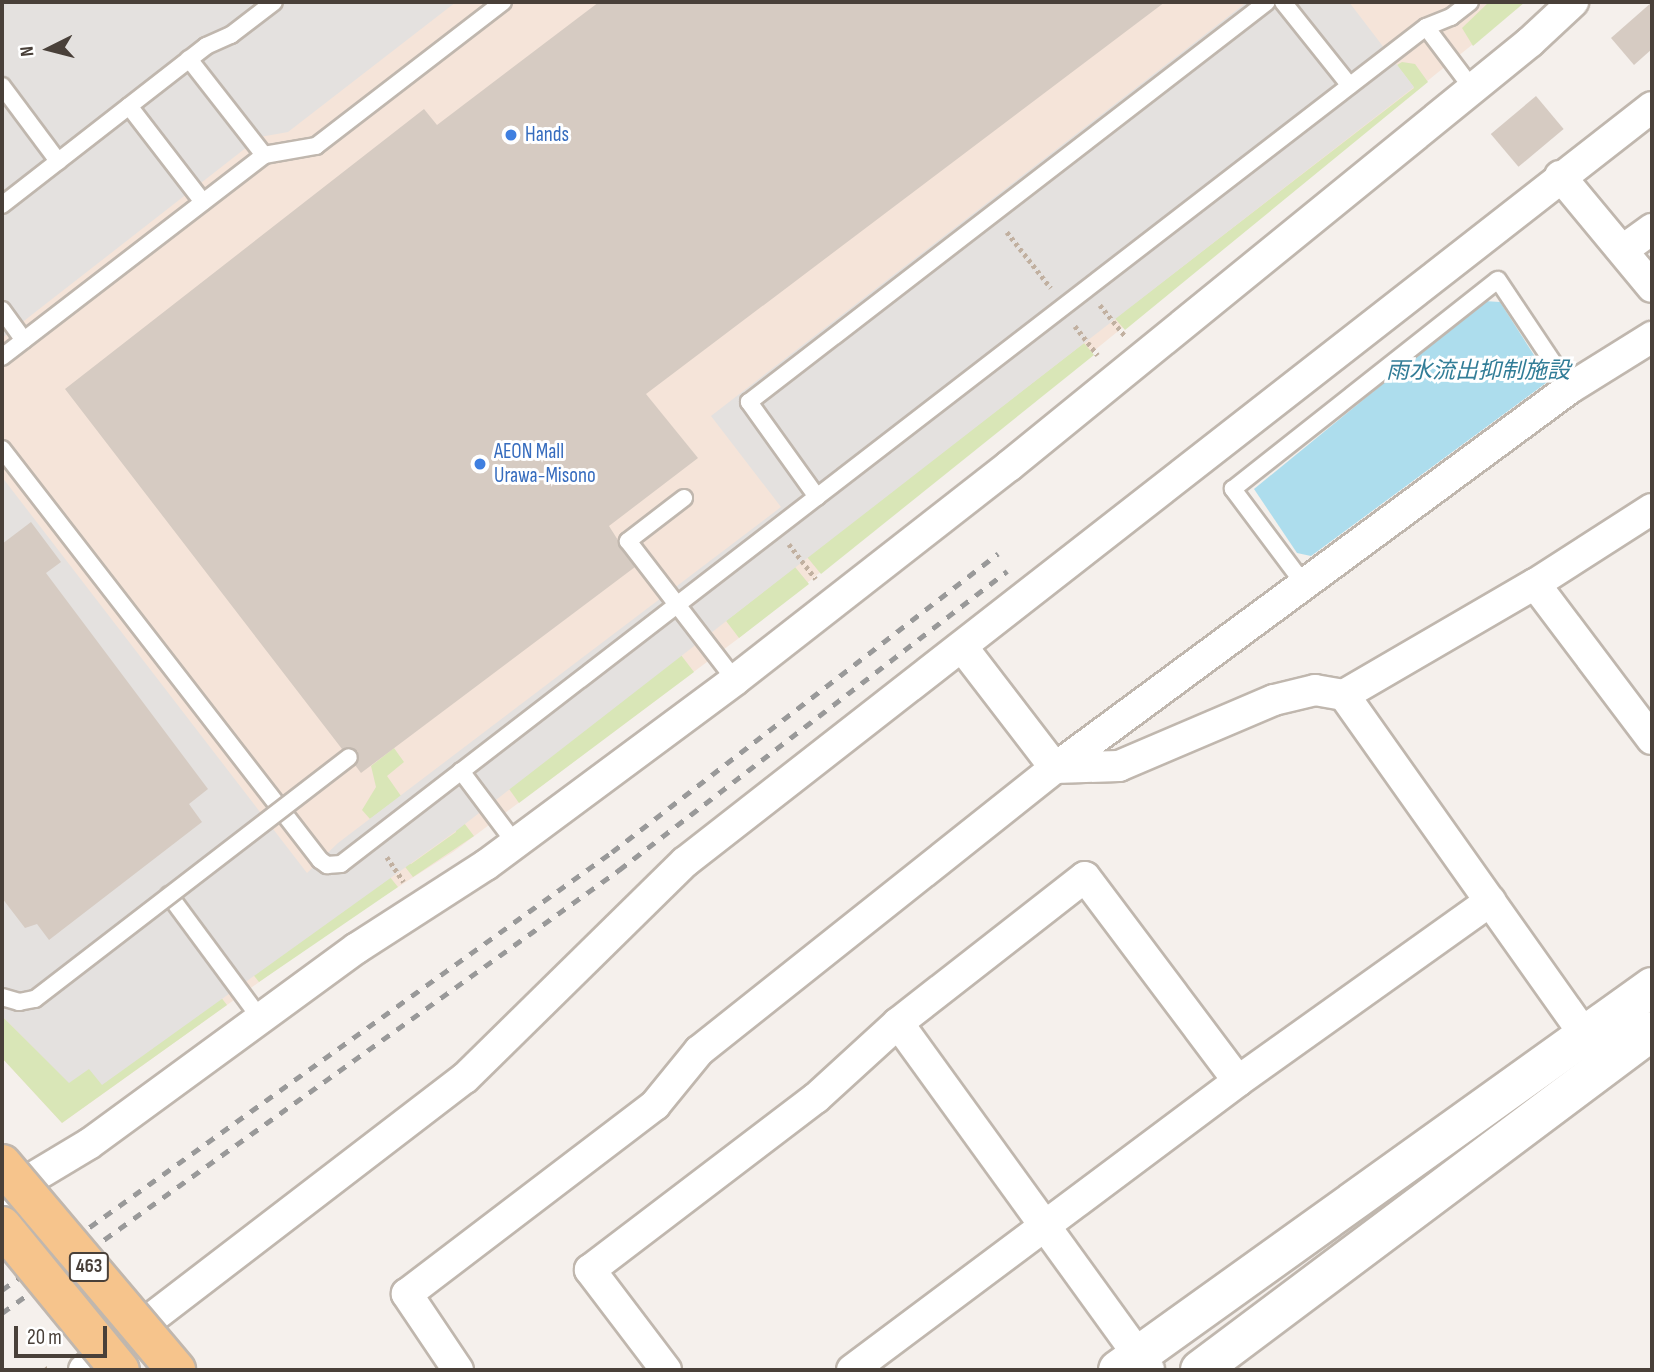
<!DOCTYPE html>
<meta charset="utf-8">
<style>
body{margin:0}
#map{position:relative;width:1654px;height:1372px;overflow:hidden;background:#f5f0ec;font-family:"Sofia Sans Condensed","Noto Sans JP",sans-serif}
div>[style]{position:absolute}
.commercial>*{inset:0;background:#f5e4d9}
.green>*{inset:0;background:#d9e6b7}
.parking>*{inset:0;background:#e4e1df}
.water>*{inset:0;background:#addded}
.building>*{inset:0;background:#d6cbc2;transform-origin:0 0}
.path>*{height:4.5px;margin-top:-2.25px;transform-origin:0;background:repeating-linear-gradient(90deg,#c1b0a0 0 3.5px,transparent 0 7px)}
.roads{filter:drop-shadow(2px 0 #c0b7ae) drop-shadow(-2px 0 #c0b7ae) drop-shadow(0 2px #c0b7ae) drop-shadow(0 -2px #c0b7ae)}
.service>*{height:16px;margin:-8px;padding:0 8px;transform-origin:8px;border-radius:8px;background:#fff}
.minor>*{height:30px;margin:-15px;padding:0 15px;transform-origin:15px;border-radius:15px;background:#fff}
.tertiary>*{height:38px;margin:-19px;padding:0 19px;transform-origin:19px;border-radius:19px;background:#fff}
.rail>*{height:5px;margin-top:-2.5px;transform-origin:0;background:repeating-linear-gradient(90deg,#999 0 9px,transparent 0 18px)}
.bridges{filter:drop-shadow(2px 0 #c0b7ae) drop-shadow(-2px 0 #c0b7ae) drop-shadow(0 2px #c0b7ae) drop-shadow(0 -2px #c0b7ae)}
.service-bridge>*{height:16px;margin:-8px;padding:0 8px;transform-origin:8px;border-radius:8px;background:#fff}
.trunk-bridge>*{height:38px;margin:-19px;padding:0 19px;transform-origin:19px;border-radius:19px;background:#f6c48c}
.dots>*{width:19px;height:19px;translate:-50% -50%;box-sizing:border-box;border:4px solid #fff;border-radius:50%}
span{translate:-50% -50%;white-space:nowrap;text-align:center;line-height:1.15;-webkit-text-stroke:6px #fff;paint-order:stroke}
.shield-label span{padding:2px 5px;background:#fff;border:2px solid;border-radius:5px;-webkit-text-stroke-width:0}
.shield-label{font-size:19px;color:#494039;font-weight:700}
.shop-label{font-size:21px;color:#366cbe}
.left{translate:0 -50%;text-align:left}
.water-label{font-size:23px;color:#327d97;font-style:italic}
.frame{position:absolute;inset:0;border:4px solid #494039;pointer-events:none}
.north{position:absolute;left:14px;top:14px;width:70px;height:70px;-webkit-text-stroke:5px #fff;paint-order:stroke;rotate:264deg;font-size:19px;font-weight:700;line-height:28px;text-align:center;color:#494039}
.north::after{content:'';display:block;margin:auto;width:24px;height:32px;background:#494039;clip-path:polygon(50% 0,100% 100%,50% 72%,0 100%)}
.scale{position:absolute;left:14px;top:1326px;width:93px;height:32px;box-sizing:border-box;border:4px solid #494039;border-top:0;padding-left:9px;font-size:21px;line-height:24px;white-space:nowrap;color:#494039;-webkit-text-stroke:5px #fff;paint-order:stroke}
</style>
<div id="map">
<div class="commercial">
<i style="clip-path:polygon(2px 2px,1525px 2px,739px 638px,453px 852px,343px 922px,62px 1123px,2px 1058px)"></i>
</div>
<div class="green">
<i style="clip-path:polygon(1489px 2px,1525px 2px,1473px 46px,1462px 28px)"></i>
<i style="clip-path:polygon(1402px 62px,1415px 64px,1428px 82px,1125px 330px,1098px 299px,1130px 307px,1414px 88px,1397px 65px)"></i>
<i style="clip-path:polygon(1084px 343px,1094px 355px,821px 574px,807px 557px)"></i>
<i style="clip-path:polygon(795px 567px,809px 584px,739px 638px,711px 601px,731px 617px)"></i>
<i style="clip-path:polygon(671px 642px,694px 672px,519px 803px,502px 779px)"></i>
<i style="clip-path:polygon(394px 748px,404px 762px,387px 776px,401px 796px,370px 819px,362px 810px,376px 787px,371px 766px)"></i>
<i style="clip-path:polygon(454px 810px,474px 836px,413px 877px,392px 850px,411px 864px,456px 832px)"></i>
<i style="clip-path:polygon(377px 861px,398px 887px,259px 982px,248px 968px)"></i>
<i style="clip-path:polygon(206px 978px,227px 1005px,62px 1123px,2px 1058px,2px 1016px,69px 1082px)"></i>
</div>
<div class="parking">
<i style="clip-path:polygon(2px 2px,456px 2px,288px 132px,260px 137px,2px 338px)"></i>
<i style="clip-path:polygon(1247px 2px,1349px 2px,1414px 87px,456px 831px,102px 1085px,89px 1069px,69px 1083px,2px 1016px,2px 477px,307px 873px,338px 843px,781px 507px,711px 416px)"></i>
</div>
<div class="water">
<i style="clip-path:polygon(1484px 301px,1500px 302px,1550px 380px,1311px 556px,1297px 553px,1254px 489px)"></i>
</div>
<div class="building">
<i style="clip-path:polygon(599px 2px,1165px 2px,646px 394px,698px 458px,609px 526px,635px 567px,361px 773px,355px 765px,358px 751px,342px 749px,65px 389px,424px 109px,437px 125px)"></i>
<i style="clip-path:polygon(1652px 2px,1652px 49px,1634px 65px,1611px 38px)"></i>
<i style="left:1536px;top:96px;width:43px;height:59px;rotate:50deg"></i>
<i style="clip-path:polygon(31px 522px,61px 562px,46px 573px,208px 789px,189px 804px,202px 822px,49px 940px,37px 924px,25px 928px,2px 898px,2px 544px)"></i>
</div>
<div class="path">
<i style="left:1007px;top:232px;width:71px;rotate:51.8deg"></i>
<i style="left:1100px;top:305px;width:40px;rotate:51deg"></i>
<i style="left:1075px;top:326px;width:37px;rotate:52deg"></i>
<i style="left:789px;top:544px;width:44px;rotate:52.4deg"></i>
<i style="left:387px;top:857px;width:30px;rotate:56deg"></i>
<i style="left:45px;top:1370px;width:5px;rotate:-37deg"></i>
</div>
<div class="roads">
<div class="service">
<i style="left:1283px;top:2px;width:107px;rotate:51.4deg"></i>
<i style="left:1426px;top:27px;width:76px;rotate:53deg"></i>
<i style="left:2px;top:86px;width:94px;rotate:53.3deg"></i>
<i style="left:129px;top:106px;width:121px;rotate:52.4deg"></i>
<i style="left:264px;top:155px;width:53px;rotate:-9.8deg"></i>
<i style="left:316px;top:146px;width:236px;rotate:-37.6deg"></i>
<i style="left:2px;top:205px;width:259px;rotate:-37.9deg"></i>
<i style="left:206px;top:46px;width:27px;rotate:-24deg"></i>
<i style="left:231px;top:35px;width:54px;rotate:-37.5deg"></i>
<i style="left:2px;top:310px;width:37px;rotate:54deg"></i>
<i style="left:2px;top:357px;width:331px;rotate:-37.6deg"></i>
<i style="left:264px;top:155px;width:122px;rotate:-128deg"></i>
<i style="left:2px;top:449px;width:520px;rotate:52.27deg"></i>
<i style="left:320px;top:860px;width:9px;rotate:36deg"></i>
<i style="left:327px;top:865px;width:14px;rotate:-4deg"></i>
<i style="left:341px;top:864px;width:1370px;rotate:-37.65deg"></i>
<i style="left:1426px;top:27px;width:27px;rotate:-22deg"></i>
<i style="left:1451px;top:17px;width:24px;rotate:-38deg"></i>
<i style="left:817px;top:497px;width:117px;rotate:-125.6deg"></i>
<i style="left:749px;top:402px;width:654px;rotate:-37.68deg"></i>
<i style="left:684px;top:498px;width:71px;rotate:142.5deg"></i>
<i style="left:628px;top:541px;width:175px;rotate:52.4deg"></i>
<i style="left:1304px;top:584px;width:119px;rotate:-126.8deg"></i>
<i style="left:1233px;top:489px;width:337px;rotate:-38.3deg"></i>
<i style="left:1498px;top:280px;width:130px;rotate:56.3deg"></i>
<i style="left:461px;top:771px;width:90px;rotate:53.1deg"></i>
<i style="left:169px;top:895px;width:153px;rotate:53.5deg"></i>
</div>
<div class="minor">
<i style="left:1560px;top:176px;width:144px;rotate:50.3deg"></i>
<i style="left:1623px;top:250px;width:36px;rotate:-36deg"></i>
<i style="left:1535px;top:584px;width:194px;rotate:53deg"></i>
<i style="left:963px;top:648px;width:151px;rotate:52.5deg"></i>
<i style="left:1055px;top:768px;width:64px;rotate:-1.8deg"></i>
<i style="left:1119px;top:766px;width:168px;rotate:-23.1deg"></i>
<i style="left:1274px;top:700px;width:42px;rotate:-13.7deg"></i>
<i style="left:1315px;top:690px;width:29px;rotate:10deg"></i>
<i style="left:1344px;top:695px;width:221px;rotate:-30.2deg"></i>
<i style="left:1535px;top:584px;width:139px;rotate:-32.7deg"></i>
<i style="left:1344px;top:695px;width:418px;rotate:54.7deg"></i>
<i style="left:898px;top:1023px;width:428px;rotate:54.1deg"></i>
<i style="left:2px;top:1196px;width:101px;rotate:-30.9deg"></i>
<i style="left:89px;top:1144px;width:332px;rotate:-36.2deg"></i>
<i style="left:357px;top:948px;width:153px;rotate:-32.8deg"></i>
<i style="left:486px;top:865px;width:310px;rotate:-36.6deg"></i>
<i style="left:735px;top:680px;width:348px;rotate:-38deg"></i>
<i style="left:1009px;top:466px;width:672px;rotate:-39.14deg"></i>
<i style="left:1530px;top:42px;width:59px;rotate:-42.9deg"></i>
<i style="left:84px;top:1370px;width:480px;rotate:-37.5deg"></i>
<i style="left:465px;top:1078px;width:308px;rotate:-44.5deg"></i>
<i style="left:685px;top:862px;width:1227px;rotate:-37.98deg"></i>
<i style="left:458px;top:1370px;width:92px;rotate:-123.9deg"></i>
<i style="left:407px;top:1294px;width:312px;rotate:-37.3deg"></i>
<i style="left:655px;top:1105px;width:70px;rotate:-50.8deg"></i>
<i style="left:699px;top:1051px;width:455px;rotate:-38.5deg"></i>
<i style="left:1055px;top:768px;width:640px;rotate:-36.42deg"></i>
<i style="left:1570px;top:388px;width:97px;rotate:-31.9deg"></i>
<i style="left:666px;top:1370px;width:126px;rotate:-127.2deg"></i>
<i style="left:590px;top:1270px;width:284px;rotate:-37.3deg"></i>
<i style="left:816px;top:1098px;width:111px;rotate:-42.4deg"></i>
<i style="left:898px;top:1023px;width:237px;rotate:-38deg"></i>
<i style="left:1085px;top:877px;width:255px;rotate:53.1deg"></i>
<i style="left:1238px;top:1081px;width:310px;rotate:-35.5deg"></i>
<i style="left:852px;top:1370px;width:482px;rotate:-36.8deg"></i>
</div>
<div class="tertiary">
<i style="left:1118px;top:1370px;width:657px;rotate:-35.65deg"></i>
<i style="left:1200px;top:1370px;width:565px;rotate:-36.87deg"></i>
</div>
</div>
<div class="rail">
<i style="left:2px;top:1290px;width:751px;rotate:-35.68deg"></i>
<i style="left:612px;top:852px;width:488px;rotate:-37.7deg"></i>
<i style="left:2px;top:1313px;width:760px;rotate:-35.68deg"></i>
<i style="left:619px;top:870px;width:490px;rotate:-37.6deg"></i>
</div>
<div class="bridges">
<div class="service-bridge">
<i style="left:2px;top:997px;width:18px;rotate:16deg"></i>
<i style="left:19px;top:1002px;width:16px;rotate:-11deg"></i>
<i style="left:35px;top:999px;width:396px;rotate:-37.6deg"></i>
</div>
<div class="trunk-bridge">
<i style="left:2px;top:1164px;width:270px;rotate:49.8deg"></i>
<i style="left:2px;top:1226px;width:186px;rotate:50.7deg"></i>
</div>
</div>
<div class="dots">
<i style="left:511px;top:135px;background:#3f7fe0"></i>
<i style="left:480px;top:464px;background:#3f7fe0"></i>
</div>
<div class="shield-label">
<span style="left:89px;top:1267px">463</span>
</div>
<div class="shop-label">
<span class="left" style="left:525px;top:135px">Hands</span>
<span class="left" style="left:494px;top:464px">AEON Mall<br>Urawa-Misono</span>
</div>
<div class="water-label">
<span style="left:1478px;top:371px">雨水流出抑制施設</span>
</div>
<div class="frame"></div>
<div class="north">N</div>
<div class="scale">20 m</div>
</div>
